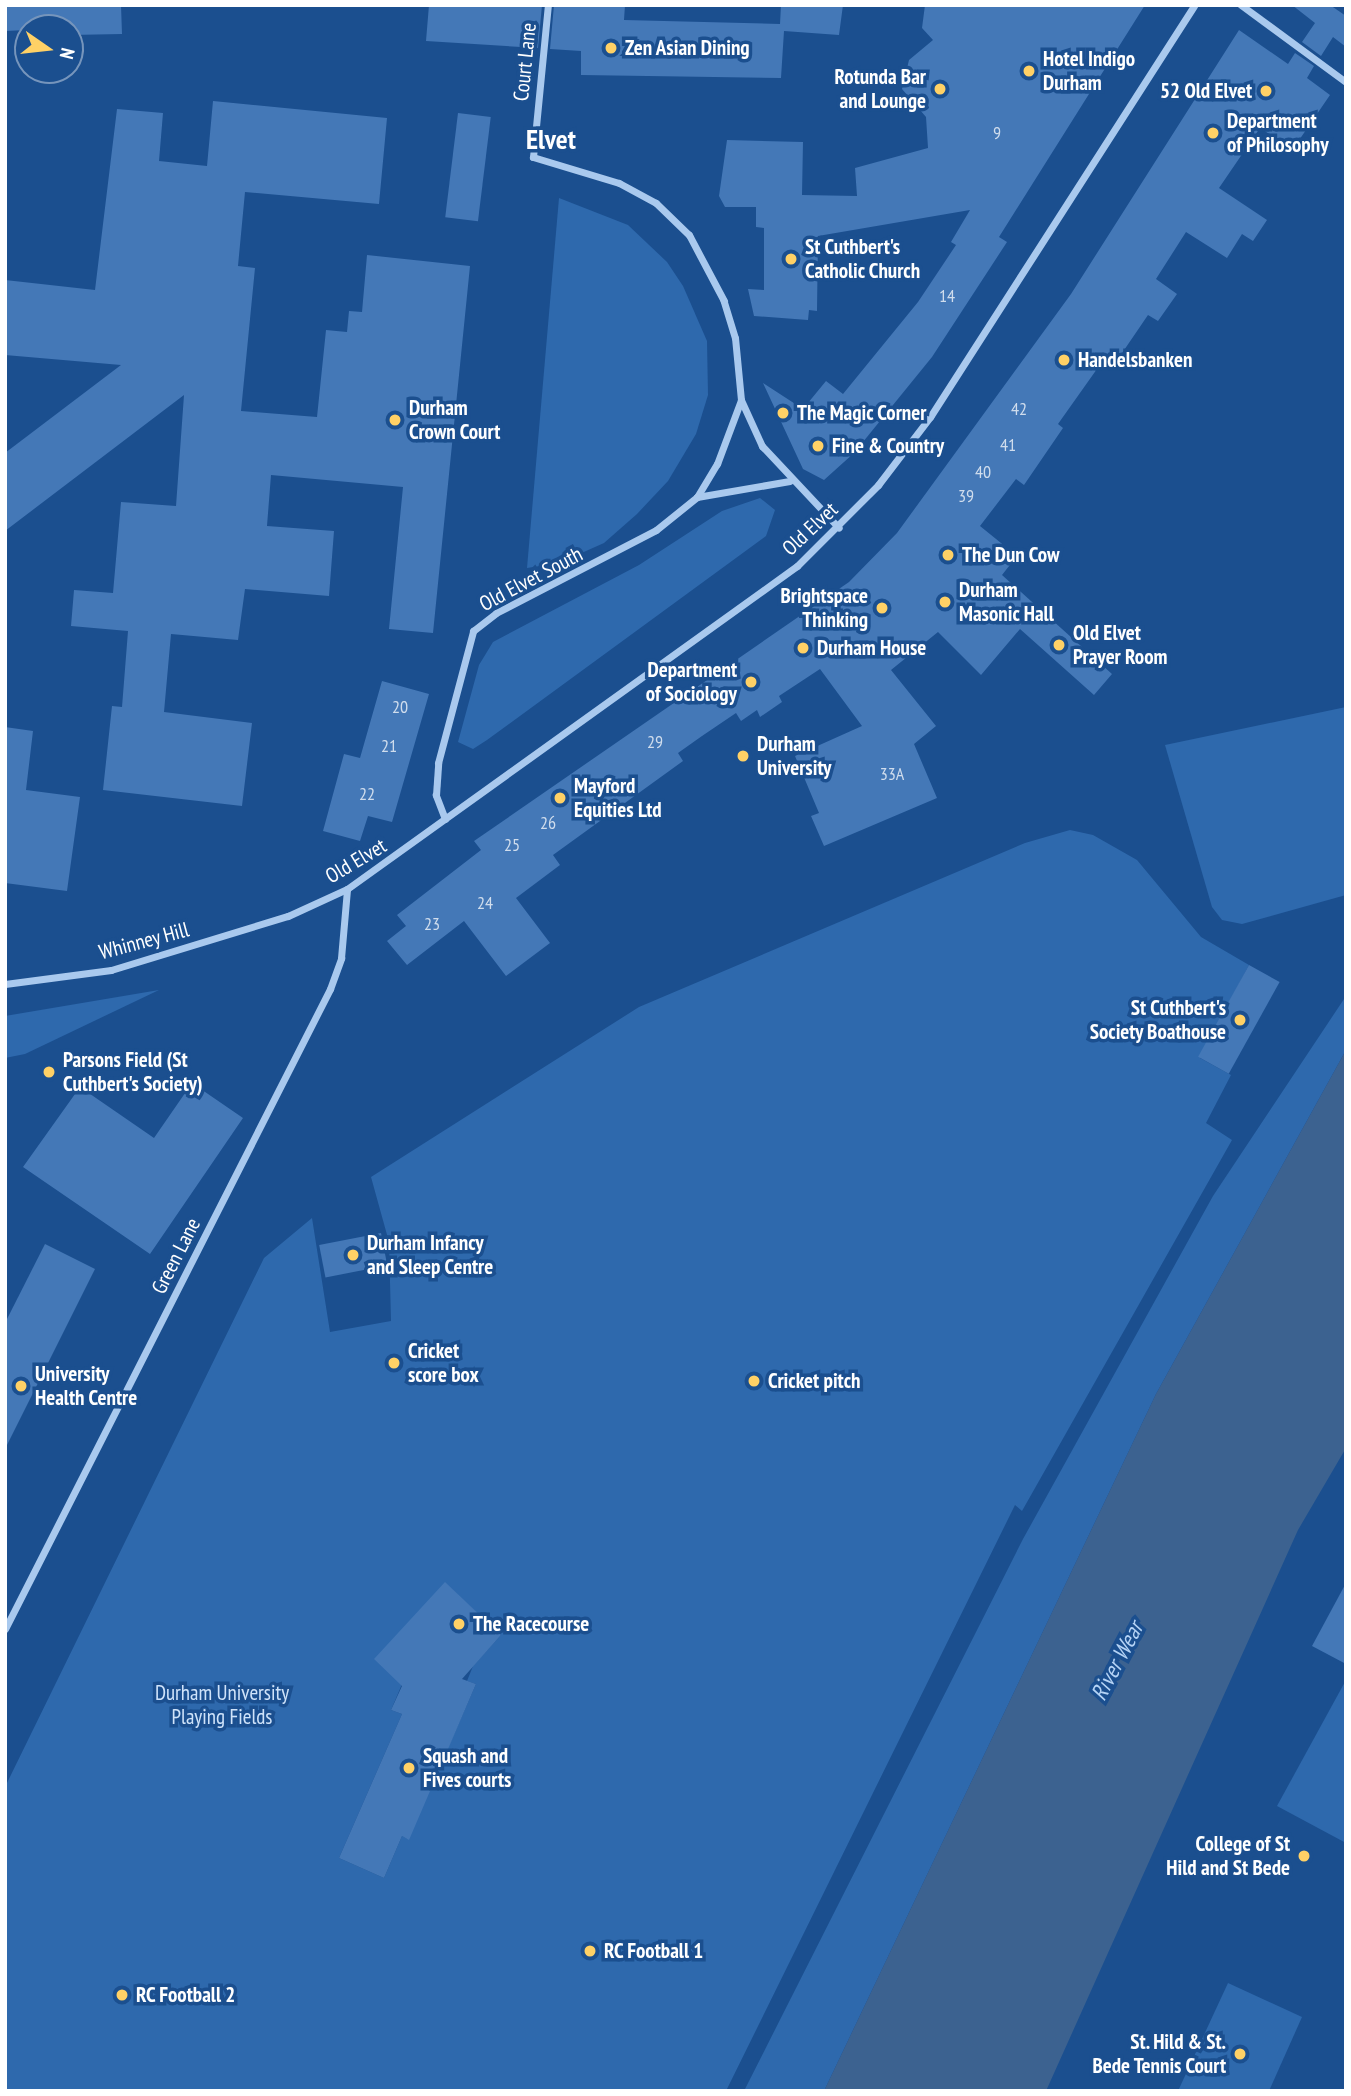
<!DOCTYPE html>
<style>
body{margin:0}
#map{position:relative;width:1351px;height:2096px;overflow:hidden;background:#1b4f8f;font-family:"PT Sans Narrow",sans-serif}
div>[style]{position:absolute}
.green>*{inset:0;background:#2e69ad}
.water>*{inset:0;background:#3c6290}
.building>*{inset:0;background:#4478b7;transform-origin:0 0}
.street>*{height:7px;margin:-3.5px;padding:0 3.5px;transform-origin:3.5px;border-radius:3.5px;background:#a9c9ee}
.dots>*{width:19px;height:19px;translate:-50% -50%;box-sizing:border-box;border:4px solid #1b4f8f;border-radius:50%}
span{translate:-50% -50%;white-space:nowrap;text-align:center;line-height:1.15;-webkit-text-stroke:7px #1b4f8f;paint-order:stroke}
.number-label{font-size:18px;color:#d0dded}
.number-label span{-webkit-text-stroke-width:0}
.poi-label{font-size:21px;color:#fff;font-weight:700}
.left{translate:0 -50%;text-align:left}
.right{translate:-100% -50%;text-align:right}
.street-label{font-size:21px;color:#fff}
.park-label{font-size:21px;color:#cfe3fa}
.water-label{font-size:23px;color:#b5d3f5;font-style:italic}
.district-label{font-size:28px;color:#fff;font-weight:700}
.frame{position:absolute;inset:0;border:7px solid #fff;pointer-events:none}
.north{position:absolute;left:14px;top:14px;width:70px;height:70px;box-sizing:border-box;background:#1b4f8f;border:2px solid #7695bc;border-radius:50%;rotate:104deg;font-size:19px;font-weight:700;line-height:28px;text-align:center;color:#fff}
.north::after{content:'';display:block;margin:auto;width:24px;height:32px;background:#ffd166;clip-path:polygon(50% 0,100% 100%,50% 72%,0 100%)}
</style>
<div id="map">
<div class="green">
<i style="clip-path:polygon(559px 198px,628px 225px,667px 262px,683px 286px,707px 341px,708px 395px,696px 434px,668px 481px,637px 514px,604px 543px,559px 563px,527px 568px)"></i>
<i style="clip-path:polygon(760px 498px,775px 510px,766px 536px,487px 740px,473px 749px,458px 742px,479px 665px,493px 642px,639px 565px,722px 511px)"></i>
<i style="clip-path:polygon(1346px 707px,1346px 895px,1242px 924px,1222px 920px,1212px 907px,1165px 745px)"></i>
<i style="clip-path:polygon(evenodd,1070px 830px,1093px 835px,1137px 860px,1201px 937px,1249px 965px,1200px 1058px,1231px 1075px,1206px 1123px,1232px 1140px,1022px 1511px,1015px 1505px,726px 2091px,5px 2091px,5px 1787px,264px 1258px,312px 1218px,330px 1332px,391px 1321px,389px 1242px,371px 1177px,639px 1007px,1025px 843px,1070px 830px,445px 1583px,501px 1635px,473px 1666px,467px 1681px,476px 1684px,408px 1839px,402px 1836px,384px 1878px,339px 1858px,402px 1714px,391px 1710px,445px 1583px)"></i>
<i style="clip-path:polygon(159px 990px,25px 1054px,5px 1058px,5px 1016px)"></i>
<i style="clip-path:polygon(1346px 996px,1346px 1050px,1156px 1394px,824px 2091px,744px 2091px,1023px 1539px,1213px 1196px)"></i>
<i style="clip-path:polygon(1346px 1680px,1346px 1843px,1277px 1806px)"></i>
<i style="clip-path:polygon(1228px 1983px,1302px 2017px,1269px 2091px,1178px 2091px)"></i>
</div>
<div class="water">
<i style="clip-path:polygon(1346px 1050px,1346px 1448px,1298px 1530px,1046px 2091px,824px 2091px,1156px 1394px)"></i>
</div>
<div class="building">
<i style="clip-path:polygon(5px 5px,121px 5px,122px 34px,70px 35px,70px 28px,5px 31px)"></i>
<i style="clip-path:polygon(429px 5px,542px 5px,538px 48px,426px 41px)"></i>
<i style="clip-path:polygon(554px 5px,625px 5px,624px 20px,780px 24px,781px 5px,843px 5px,839px 35px,784px 31px,781px 78px,581px 75px,581px 51px,550px 49px)"></i>
<i style="clip-path:polygon(925px 5px,1145px 5px,999px 237px,1007px 242px,932px 357px,854px 453px,824px 480px,803px 469px,763px 383px,803px 409px,826px 381px,843px 394px,918px 302px,956px 245px,951px 242px,970px 210px,818px 236px,817px 311px,809px 310px,808px 320px,754px 316px,748px 289px,764px 290px,764px 228px,756px 227px,756px 207px,725px 207px,719px 196px,727px 140px,803px 142px,802px 195px,857px 196px,855px 168px,928px 148px,926px 117px,902px 89px,909px 60px,933px 40px,922px 28px)"></i>
<i style="clip-path:polygon(1292px 5px,1330px 5px,1346px 16px,1346px 47px,1333px 37px,1321px 56px,1302px 42px,1315px 23px)"></i>
<i style="clip-path:polygon(1239px 30px,1288px 64px,1295px 53px,1314px 66px,1307px 78px,1330px 95px,1293px 149px,1260px 128px,1219px 188px,1267px 220px,1253px 241px,1242px 234px,1227px 258px,1186px 232px,1156px 279px,1177px 294px,1158px 321px,1148px 315px,1118px 359px,1109px 352px,1058px 424px,1063px 428px,1024px 485px,1016px 479px,980px 526px,1017px 556px,1002px 575px,1112px 674px,1094px 695px,1020px 629px,981px 675px,938px 632px,891px 670px,936px 726px,914px 744px,937px 798px,824px 846px,811px 816px,819px 813px,795px 756px,862px 726px,820px 669px,779px 696px,782px 702px,760px 717px,757px 710px,741px 721px,736px 713px,702px 736px,678px 753px,683px 761px,553px 855px,560px 865px,516px 898px,550px 943px,506px 976px,464px 921px,407px 965px,387px 941px,406px 926px,397px 915px,481px 850px,474px 841px,849px 582px,897px 533px,1071px 294px)"></i>
<i style="clip-path:polygon(213px 101px,387px 118px,379px 204px,245px 192px,238px 266px,255px 268px,241px 411px,317px 417px,326px 330px,347px 332px,349px 311px,362px 312px,367px 255px,470px 266px,433px 633px,389px 629px,403px 487px,271px 475px,267px 526px,334px 531px,329px 596px,245px 589px,238px 640px,171px 634px,164px 712px,252px 723px,242px 806px,103px 790px,112px 706px,122px 707px,128px 631px,71px 626px,74px 590px,113px 593px,121px 502px,176px 506px,184px 395px,5px 531px,5px 453px,121px 365px,5px 355px,5px 280px,95px 290px,117px 109px,163px 113px,159px 161px,207px 166px)"></i>
<i style="left:458px;top:113px;width:33px;height:105px;rotate:7deg"></i>
<i style="clip-path:polygon(382px 681px,429px 694px,392px 822px,368px 816px,360px 841px,323px 831px,344px 754px,360px 758px)"></i>
<i style="clip-path:polygon(5px 727px,33px 731px,26px 790px,80px 797px,67px 891px,5px 883px)"></i>
<i style="left:1249px;top:965px;width:35px;height:105px;rotate:29deg"></i>
<i style="clip-path:polygon(192px 1083px,243px 1118px,150px 1254px,23px 1167px,80px 1087px,154px 1138px)"></i>
<i style="left:381px;top:1233px;width:33px;height:63px;rotate:79deg"></i>
<i style="clip-path:polygon(45px 1244px,95px 1269px,5px 1449px,5px 1323px)"></i>
<i style="clip-path:polygon(445px 1582px,501px 1635px,462px 1679px,476px 1684px,409px 1840px,402px 1836px,384px 1878px,339px 1858px,402px 1714px,391px 1710px,402px 1686px,374px 1659px)"></i>
<i style="clip-path:polygon(1346px 1583px,1346px 1664px,1312px 1646px)"></i>
</div>
<div class="street">
<i style="left:1241px;top:5px;width:130px;rotate:36.3deg"></i>
<i style="left:741px;top:400px;width:51px;rotate:65.5deg"></i>
<i style="left:762px;top:446px;width:112px;rotate:46.8deg"></i>
<i style="left:697px;top:497px;width:94px;rotate:-9.8deg"></i>
<i style="left:445px;top:819px;width:26px;rotate:-111deg"></i>
<i style="left:436px;top:795px;width:32px;rotate:-86deg"></i>
<i style="left:438px;top:763px;width:137px;rotate:-75.1deg"></i>
<i style="left:473px;top:631px;width:29px;rotate:-38deg"></i>
<i style="left:496px;top:613px;width:180px;rotate:-27.4deg"></i>
<i style="left:656px;top:530px;width:53px;rotate:-38.8deg"></i>
<i style="left:697px;top:497px;width:39px;rotate:-59deg"></i>
<i style="left:717px;top:464px;width:68px;rotate:-69.4deg"></i>
<i style="left:741px;top:400px;width:62px;rotate:-95.5deg"></i>
<i style="left:735px;top:338px;width:39px;rotate:-107deg"></i>
<i style="left:724px;top:301px;width:75px;rotate:-117.9deg"></i>
<i style="left:689px;top:235px;width:46px;rotate:-135.9deg"></i>
<i style="left:656px;top:203px;width:42px;rotate:-151.6deg"></i>
<i style="left:619px;top:183px;width:90px;rotate:-163.2deg"></i>
<i style="left:533px;top:157px;width:153px;rotate:-84.4deg"></i>
<i style="left:5px;top:984px;width:107px;rotate:-7.5deg"></i>
<i style="left:111px;top:970px;width:185px;rotate:-17deg"></i>
<i style="left:288px;top:916px;width:65px;rotate:-24.6deg"></i>
<i style="left:347px;top:889px;width:554px;rotate:-35.67deg"></i>
<i style="left:797px;top:566px;width:115px;rotate:-45deg"></i>
<i style="left:878px;top:485px;width:86px;rotate:-52.6deg"></i>
<i style="left:930px;top:417px;width:489px;rotate:-57.3deg"></i>
<i style="left:5px;top:1629px;width:718px;rotate:-63.08deg"></i>
<i style="left:330px;top:989px;width:33px;rotate:-70deg"></i>
<i style="left:341px;top:958px;width:69px;rotate:-85deg"></i>
</div>
<div class="dots">
<i style="left:611px;top:48px;background:#ffd166"></i>
<i style="left:1029px;top:71px;background:#ffd166"></i>
<i style="left:940px;top:89px;background:#ffd166"></i>
<i style="left:1266px;top:91px;background:#ffd166"></i>
<i style="left:1213px;top:133px;background:#ffd166"></i>
<i style="left:791px;top:259px;background:#ffd166"></i>
<i style="left:1064px;top:360px;background:#ffd166"></i>
<i style="left:783px;top:413px;background:#ffd166"></i>
<i style="left:395px;top:420px;background:#ffd166"></i>
<i style="left:818px;top:446px;background:#ffd166"></i>
<i style="left:948px;top:555px;background:#ffd166"></i>
<i style="left:945px;top:602px;background:#ffd166"></i>
<i style="left:882px;top:608px;background:#ffd166"></i>
<i style="left:1059px;top:645px;background:#ffd166"></i>
<i style="left:803px;top:648px;background:#ffd166"></i>
<i style="left:751px;top:682px;background:#ffd166"></i>
<i style="left:743px;top:756px;background:#ffd166"></i>
<i style="left:560px;top:798px;background:#ffd166"></i>
<i style="left:1240px;top:1020px;background:#ffd166"></i>
<i style="left:49px;top:1072px;background:#ffd166"></i>
<i style="left:353px;top:1255px;background:#ffd166"></i>
<i style="left:394px;top:1363px;background:#ffd166"></i>
<i style="left:754px;top:1381px;background:#ffd166"></i>
<i style="left:21px;top:1386px;background:#ffd166"></i>
<i style="left:459px;top:1624px;background:#ffd166"></i>
<i style="left:409px;top:1768px;background:#ffd166"></i>
<i style="left:1304px;top:1856px;background:#ffd166"></i>
<i style="left:590px;top:1951px;background:#ffd166"></i>
<i style="left:122px;top:1995px;background:#ffd166"></i>
<i style="left:1240px;top:2054px;background:#ffd166"></i>
</div>
<div class="number-label">
<span style="left:997px;top:133px">9</span>
<span style="left:947px;top:296px">14</span>
<span style="left:1019px;top:409px">42</span>
<span style="left:1008px;top:445px">41</span>
<span style="left:983px;top:472px">40</span>
<span style="left:966px;top:496px">39</span>
<span style="left:400px;top:707px">20</span>
<span style="left:655px;top:742px">29</span>
<span style="left:389px;top:746px">21</span>
<span style="left:892px;top:774px">33A</span>
<span style="left:367px;top:794px">22</span>
<span style="left:548px;top:823px">26</span>
<span style="left:512px;top:845px">25</span>
<span style="left:485px;top:903px">24</span>
<span style="left:432px;top:924px">23</span>
</div>
<div class="poi-label">
<span class="left" style="left:625px;top:48px">Zen Asian Dining</span>
<span class="left" style="left:1043px;top:71px">Hotel Indigo<br>Durham</span>
<span class="right" style="left:926px;top:89px">Rotunda Bar<br>and Lounge</span>
<span class="right" style="left:1252px;top:91px">52 Old Elvet</span>
<span class="left" style="left:1227px;top:133px">Department<br>of Philosophy</span>
<span class="left" style="left:805px;top:259px">St Cuthbert's<br>Catholic Church</span>
<span class="left" style="left:1078px;top:360px">Handelsbanken</span>
<span class="left" style="left:409px;top:420px">Durham<br>Crown Court</span>
<span class="left" style="left:797px;top:413px">The Magic Corner</span>
<span class="left" style="left:832px;top:446px">Fine &amp; Country</span>
<span class="left" style="left:962px;top:555px">The Dun Cow</span>
<span class="left" style="left:959px;top:602px">Durham<br>Masonic Hall</span>
<span class="right" style="left:868px;top:608px">Brightspace<br>Thinking</span>
<span class="left" style="left:1073px;top:645px">Old Elvet<br>Prayer Room</span>
<span class="left" style="left:817px;top:648px">Durham House</span>
<span class="right" style="left:737px;top:682px">Department<br>of Sociology</span>
<span class="left" style="left:757px;top:756px">Durham<br>University</span>
<span class="left" style="left:574px;top:798px">Mayford<br>Equities Ltd</span>
<span class="right" style="left:1226px;top:1020px">St Cuthbert's<br>Society Boathouse</span>
<span class="left" style="left:63px;top:1072px">Parsons Field (St<br>Cuthbert's Society)</span>
<span class="left" style="left:367px;top:1255px">Durham Infancy<br>and Sleep Centre</span>
<span class="left" style="left:408px;top:1363px">Cricket<br>score box</span>
<span class="left" style="left:35px;top:1386px">University<br>Health Centre</span>
<span class="left" style="left:768px;top:1381px">Cricket pitch</span>
<span class="left" style="left:473px;top:1624px">The Racecourse</span>
<span class="left" style="left:423px;top:1768px">Squash and<br>Fives courts</span>
<span class="right" style="left:1290px;top:1856px">College of St<br>Hild and St Bede</span>
<span class="left" style="left:604px;top:1951px">RC Football 1</span>
<span class="left" style="left:136px;top:1995px">RC Football 2</span>
<span class="right" style="left:1226px;top:2054px">St. Hild &amp; St.<br>Bede Tennis Court</span>
</div>
<div class="street-label">
<span style="left:525px;top:62px;rotate:-84deg">Court Lane</span>
<span style="left:810px;top:529px;rotate:-43deg">Old Elvet</span>
<span style="left:531px;top:579px;rotate:-28deg">Old Elvet South</span>
<span style="left:356px;top:861px;rotate:-31deg">Old Elvet</span>
<span style="left:144px;top:941px;rotate:-15deg">Whinney Hill</span>
<span style="left:176px;top:1256px;rotate:-63deg">Green Lane</span>
</div>
<div class="park-label">
<span style="left:222px;top:1705px">Durham University<br>Playing Fields</span>
</div>
<div class="water-label">
<span style="left:1117px;top:1661px;rotate:-62deg">River Wear</span>
</div>
<div class="district-label">
<span style="left:551px;top:139px">Elvet</span>
</div>
<div class="frame"></div>
<div class="north">N</div>
</div>
